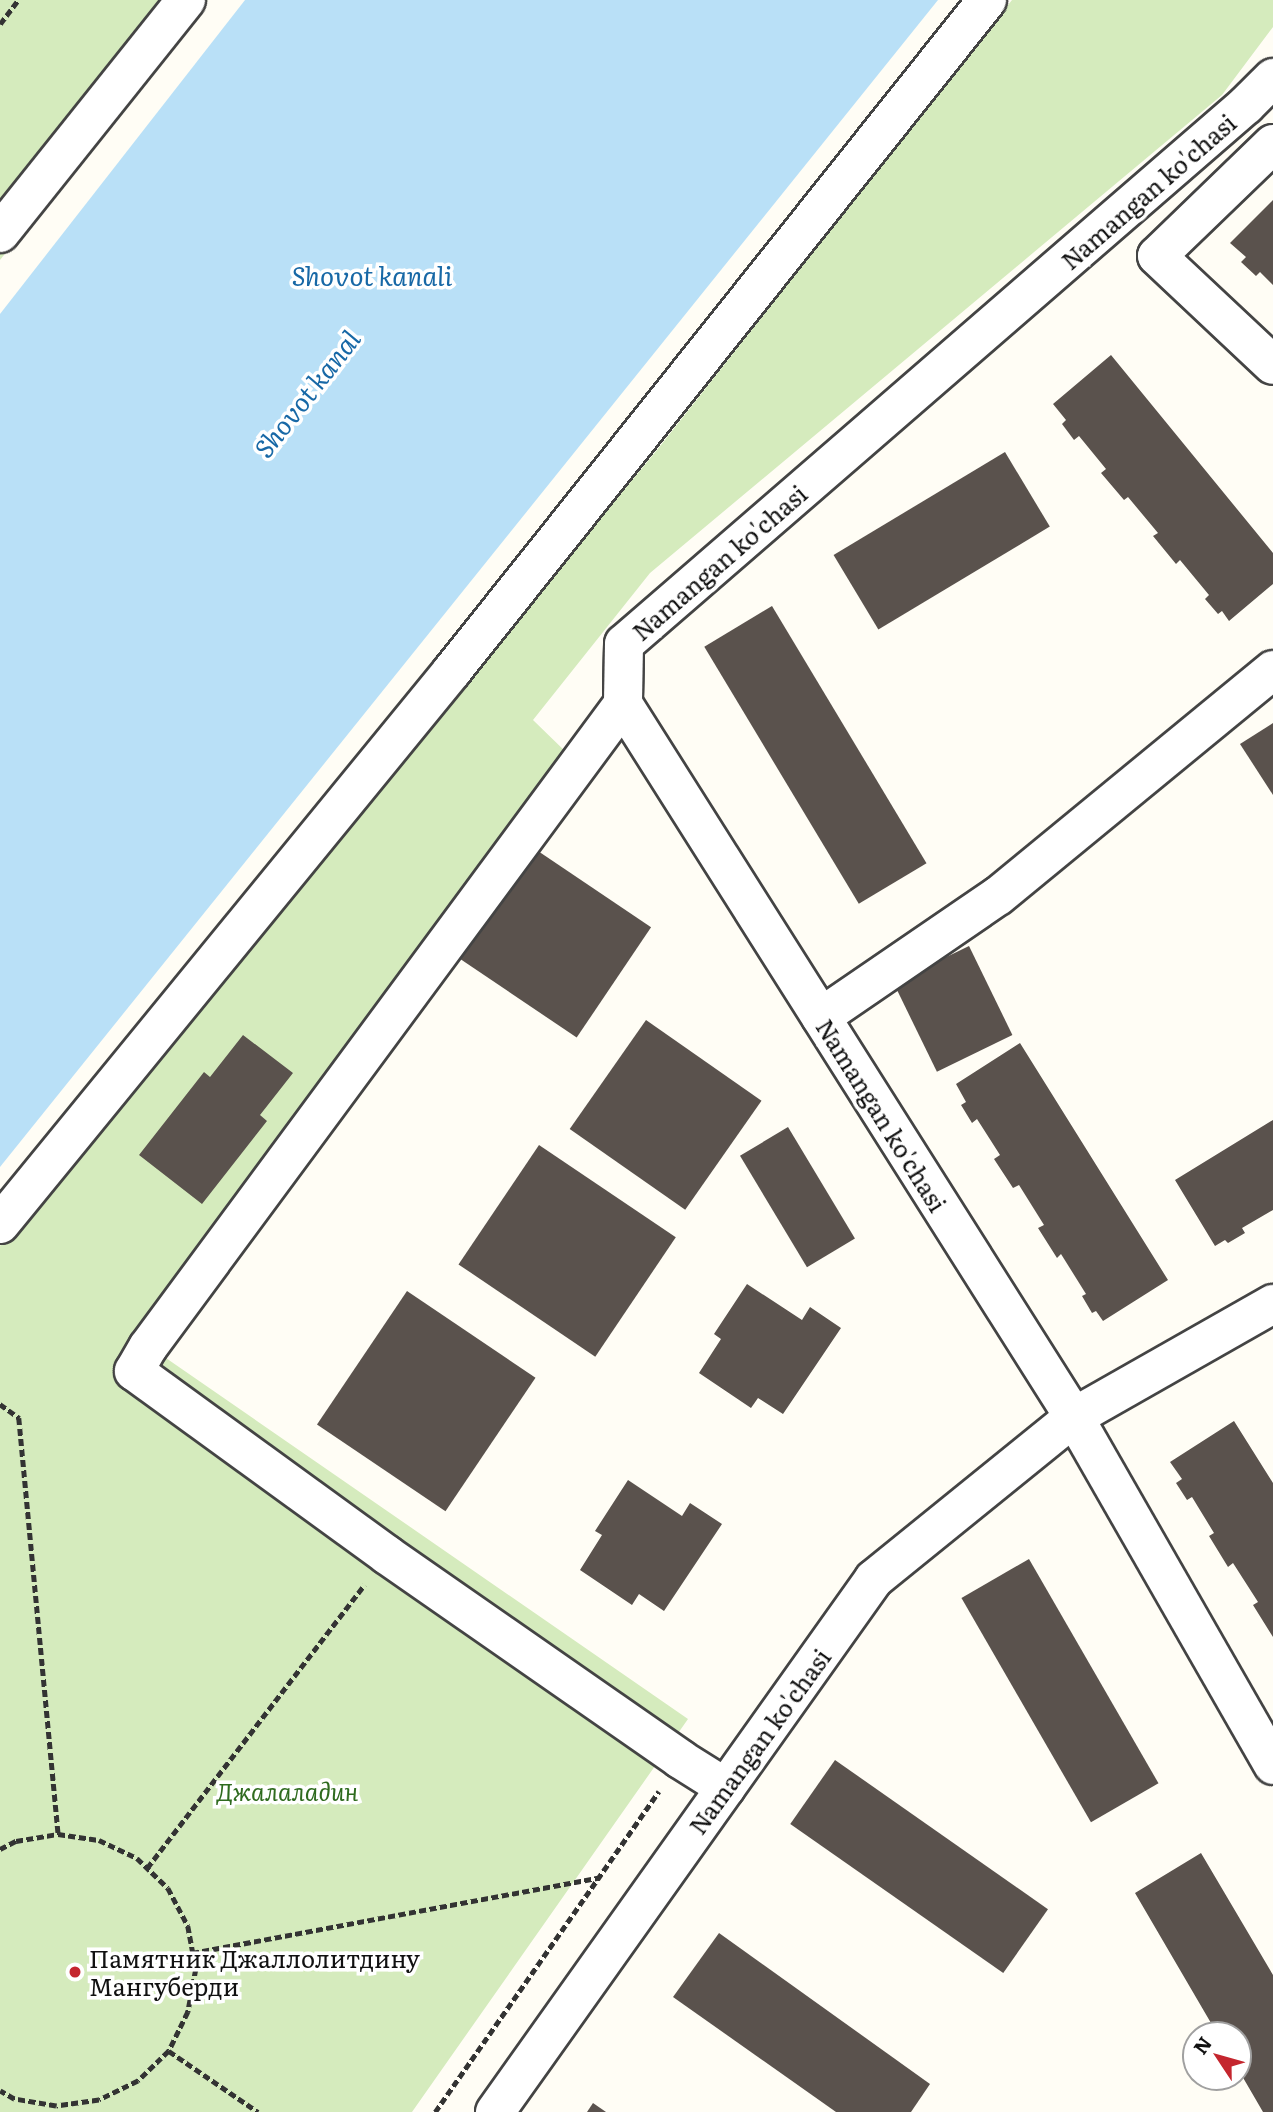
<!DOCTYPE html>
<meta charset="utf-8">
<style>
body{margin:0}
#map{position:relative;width:1273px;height:2112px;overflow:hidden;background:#fffdf5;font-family:Literata,serif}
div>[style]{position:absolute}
.green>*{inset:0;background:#d5ebbd}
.water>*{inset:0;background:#b9e0f7}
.building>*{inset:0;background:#5a524d;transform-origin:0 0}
.path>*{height:4.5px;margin-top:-2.25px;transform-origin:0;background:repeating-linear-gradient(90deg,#333 0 7px,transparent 0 10.5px)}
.roads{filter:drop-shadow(2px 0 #444) drop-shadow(-2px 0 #444) drop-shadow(0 2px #444) drop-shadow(0 -2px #444)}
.minor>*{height:38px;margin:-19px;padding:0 19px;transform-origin:19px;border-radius:19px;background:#fff}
.dots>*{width:19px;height:19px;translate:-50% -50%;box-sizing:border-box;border:4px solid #fff;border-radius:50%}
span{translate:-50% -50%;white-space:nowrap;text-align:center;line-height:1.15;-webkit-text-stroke:7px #fff;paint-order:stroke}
.street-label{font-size:24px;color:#111}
.park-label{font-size:24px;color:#2f6b1f;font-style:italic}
.poi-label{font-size:24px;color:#111}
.left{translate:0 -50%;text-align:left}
.water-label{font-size:26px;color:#1768a6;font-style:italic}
.north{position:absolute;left:1182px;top:2021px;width:70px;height:70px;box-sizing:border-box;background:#fff;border:2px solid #a0a0a0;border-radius:50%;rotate:306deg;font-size:19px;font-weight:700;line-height:28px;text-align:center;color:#111}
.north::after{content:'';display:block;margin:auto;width:24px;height:32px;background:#c4262e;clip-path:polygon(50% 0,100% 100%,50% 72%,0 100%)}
</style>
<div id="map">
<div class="green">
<i style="clip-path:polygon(0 0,208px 0,0 260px)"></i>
<i style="clip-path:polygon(1012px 0,1273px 0,1273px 27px,1222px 95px,650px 573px,533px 720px,569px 755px,163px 1356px,688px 1719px,412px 2112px,0 2112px,0 1246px,657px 450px)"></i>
</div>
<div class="water">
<i style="clip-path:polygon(245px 0,938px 0,0 1167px,0 314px)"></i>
</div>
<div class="building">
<i style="clip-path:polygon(1273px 200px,1273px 285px,1260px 272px,1256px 276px,1241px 262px,1246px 257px,1230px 243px)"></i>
<i style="clip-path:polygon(1111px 355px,1273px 553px,1273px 584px,1229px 621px,1222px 611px,1218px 614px,1205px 599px,1209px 595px,1180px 560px,1176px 564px,1153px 536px,1158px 533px,1128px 497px,1124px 500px,1101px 473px,1106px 469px,1079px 436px,1074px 440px,1062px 424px,1066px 420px,1053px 404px)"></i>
<i style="left:1005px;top:452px;width:87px;height:200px;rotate:59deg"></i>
<i style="left:772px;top:606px;width:300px;height:79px;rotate:59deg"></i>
<i style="clip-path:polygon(1273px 723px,1273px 795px,1240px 744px)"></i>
<i style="left:535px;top:849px;width:140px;height:133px;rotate:34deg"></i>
<i style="left:969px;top:946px;width:99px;height:84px;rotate:64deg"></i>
<i style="left:646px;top:1020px;width:141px;height:133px;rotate:35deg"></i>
<i style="clip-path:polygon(243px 1035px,293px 1073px,260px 1115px,267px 1121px,202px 1204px,139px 1155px,204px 1072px,210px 1077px)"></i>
<i style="clip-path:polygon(1020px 1043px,1168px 1280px,1103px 1321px,1096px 1311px,1092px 1313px,1082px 1296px,1086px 1294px,1061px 1254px,1057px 1258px,1038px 1228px,1044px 1225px,1019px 1185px,1013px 1188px,994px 1159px,1000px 1155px,977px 1119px,972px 1123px,961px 1105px,966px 1102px,956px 1084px)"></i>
<i style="clip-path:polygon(1273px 1120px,1273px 1210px,1242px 1228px,1245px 1233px,1228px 1243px,1225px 1240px,1215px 1246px,1175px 1180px)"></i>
<i style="left:788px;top:1127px;width:130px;height:56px;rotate:59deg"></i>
<i style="left:539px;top:1145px;width:165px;height:144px;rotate:34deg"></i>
<i style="clip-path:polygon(747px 1284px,802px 1320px,810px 1307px,841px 1328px,783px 1414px,758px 1398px,751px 1408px,699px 1373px,721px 1339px,714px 1334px)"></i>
<i style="left:407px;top:1291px;width:155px;height:161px;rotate:34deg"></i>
<i style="clip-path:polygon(1234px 1421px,1273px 1483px,1273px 1637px,1253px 1605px,1258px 1602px,1233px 1563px,1228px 1567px,1209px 1536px,1214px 1533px,1192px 1497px,1187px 1500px,1176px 1483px,1182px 1479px,1170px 1462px)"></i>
<i style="clip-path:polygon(628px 1480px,682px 1516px,690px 1503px,722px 1524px,664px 1611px,639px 1594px,632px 1605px,580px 1570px,602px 1535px,595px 1531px)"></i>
<i style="left:1029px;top:1559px;width:259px;height:78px;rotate:60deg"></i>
<i style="left:835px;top:1760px;width:260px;height:78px;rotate:35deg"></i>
<i style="clip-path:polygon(1201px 1853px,1273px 1975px,1273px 2112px,1263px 2112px,1238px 2069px,1238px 2035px,1218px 2035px,1135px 1893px)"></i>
<i style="clip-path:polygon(719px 1933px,930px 2084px,911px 2112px,836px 2112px,673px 1997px)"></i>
<i style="clip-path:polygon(593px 2103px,606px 2112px,587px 2112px)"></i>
</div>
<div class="path">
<i style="left:0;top:24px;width:30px;rotate:-53deg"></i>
<i style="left:0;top:1404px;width:24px;rotate:36deg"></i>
<i style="left:19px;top:1418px;width:418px;rotate:84.6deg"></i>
<i style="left:0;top:1849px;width:18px;rotate:-27deg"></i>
<i style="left:16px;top:1841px;width:43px;rotate:-9.5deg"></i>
<i style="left:58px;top:1834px;width:41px;rotate:8.3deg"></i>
<i style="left:99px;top:1840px;width:42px;rotate:25.3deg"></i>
<i style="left:137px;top:1858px;width:43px;rotate:44.1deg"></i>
<i style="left:168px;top:1888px;width:43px;rotate:62.2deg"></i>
<i style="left:188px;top:1926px;width:44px;rotate:79.5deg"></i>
<i style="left:196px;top:1969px;width:44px;rotate:100.5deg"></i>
<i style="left:188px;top:2012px;width:43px;rotate:116deg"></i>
<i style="left:169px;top:2051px;width:43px;rotate:135.9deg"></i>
<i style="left:138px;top:2081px;width:43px;rotate:154deg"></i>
<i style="left:99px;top:2100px;width:43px;rotate:172.1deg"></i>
<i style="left:56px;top:2106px;width:43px;rotate:-170.5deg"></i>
<i style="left:14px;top:2099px;width:16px;rotate:-150deg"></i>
<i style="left:147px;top:1868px;width:357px;rotate:-52.5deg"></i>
<i style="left:192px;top:1953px;width:413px;rotate:-10.5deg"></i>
<i style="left:169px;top:2051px;width:108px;rotate:34.4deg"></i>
<i style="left:435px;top:2112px;width:391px;rotate:-55.1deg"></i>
</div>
<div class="roads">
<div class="minor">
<i style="left:1273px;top:78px;width:38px;rotate:135deg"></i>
<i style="left:1246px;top:105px;width:823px;rotate:139.09deg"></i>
<i style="left:624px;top:644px;width:60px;rotate:91deg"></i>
<i style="left:623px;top:704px;width:844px;rotate:57.69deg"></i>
<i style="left:1074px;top:1417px;width:401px;rotate:60.2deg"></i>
<i style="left:1273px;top:144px;width:161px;rotate:136deg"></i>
<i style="left:1157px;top:256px;width:159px;rotate:43.2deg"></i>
<i style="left:0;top:233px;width:298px;rotate:-51.4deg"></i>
<i style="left:623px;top:704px;width:799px;rotate:126.45deg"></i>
<i style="left:148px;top:1347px;width:28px;rotate:120deg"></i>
<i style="left:134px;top:1371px;width:313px;rotate:36deg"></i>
<i style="left:387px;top:1555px;width:357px;rotate:34.8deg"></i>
<i style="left:680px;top:1759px;width:54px;rotate:32.2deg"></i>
<i style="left:821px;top:1017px;width:214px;rotate:-34.4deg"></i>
<i style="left:998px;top:896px;width:356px;rotate:-39.4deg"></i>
<i style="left:0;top:1224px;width:714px;rotate:-50.74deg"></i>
<i style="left:452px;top:671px;width:858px;rotate:-51.43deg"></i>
<i style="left:495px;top:2112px;width:654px;rotate:-54.58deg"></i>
<i style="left:874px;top:1579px;width:257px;rotate:-39deg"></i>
<i style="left:1074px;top:1417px;width:229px;rotate:-29.6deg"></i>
</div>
</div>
<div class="dots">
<i style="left:75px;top:1972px;background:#c4262e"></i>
</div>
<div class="street-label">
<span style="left:1148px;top:191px;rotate:-41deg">Namangan ko'chasi</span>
<span style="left:719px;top:562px;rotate:-41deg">Namangan ko'chasi</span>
<span style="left:882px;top:1115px;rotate:58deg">Namangan ko'chasi</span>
<span style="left:759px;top:1741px;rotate:-54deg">Namangan ko'chasi</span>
</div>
<div class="park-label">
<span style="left:287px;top:1791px">Джалаладин</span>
</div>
<div class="poi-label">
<span class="left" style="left:89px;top:1972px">Памятник Джаллолитдину<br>Мангуберди</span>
</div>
<div class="water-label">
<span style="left:372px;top:275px">Shovot kanali</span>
<span style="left:306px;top:393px;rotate:-52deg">Shovot kanal</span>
</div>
<div class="north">N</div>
</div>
